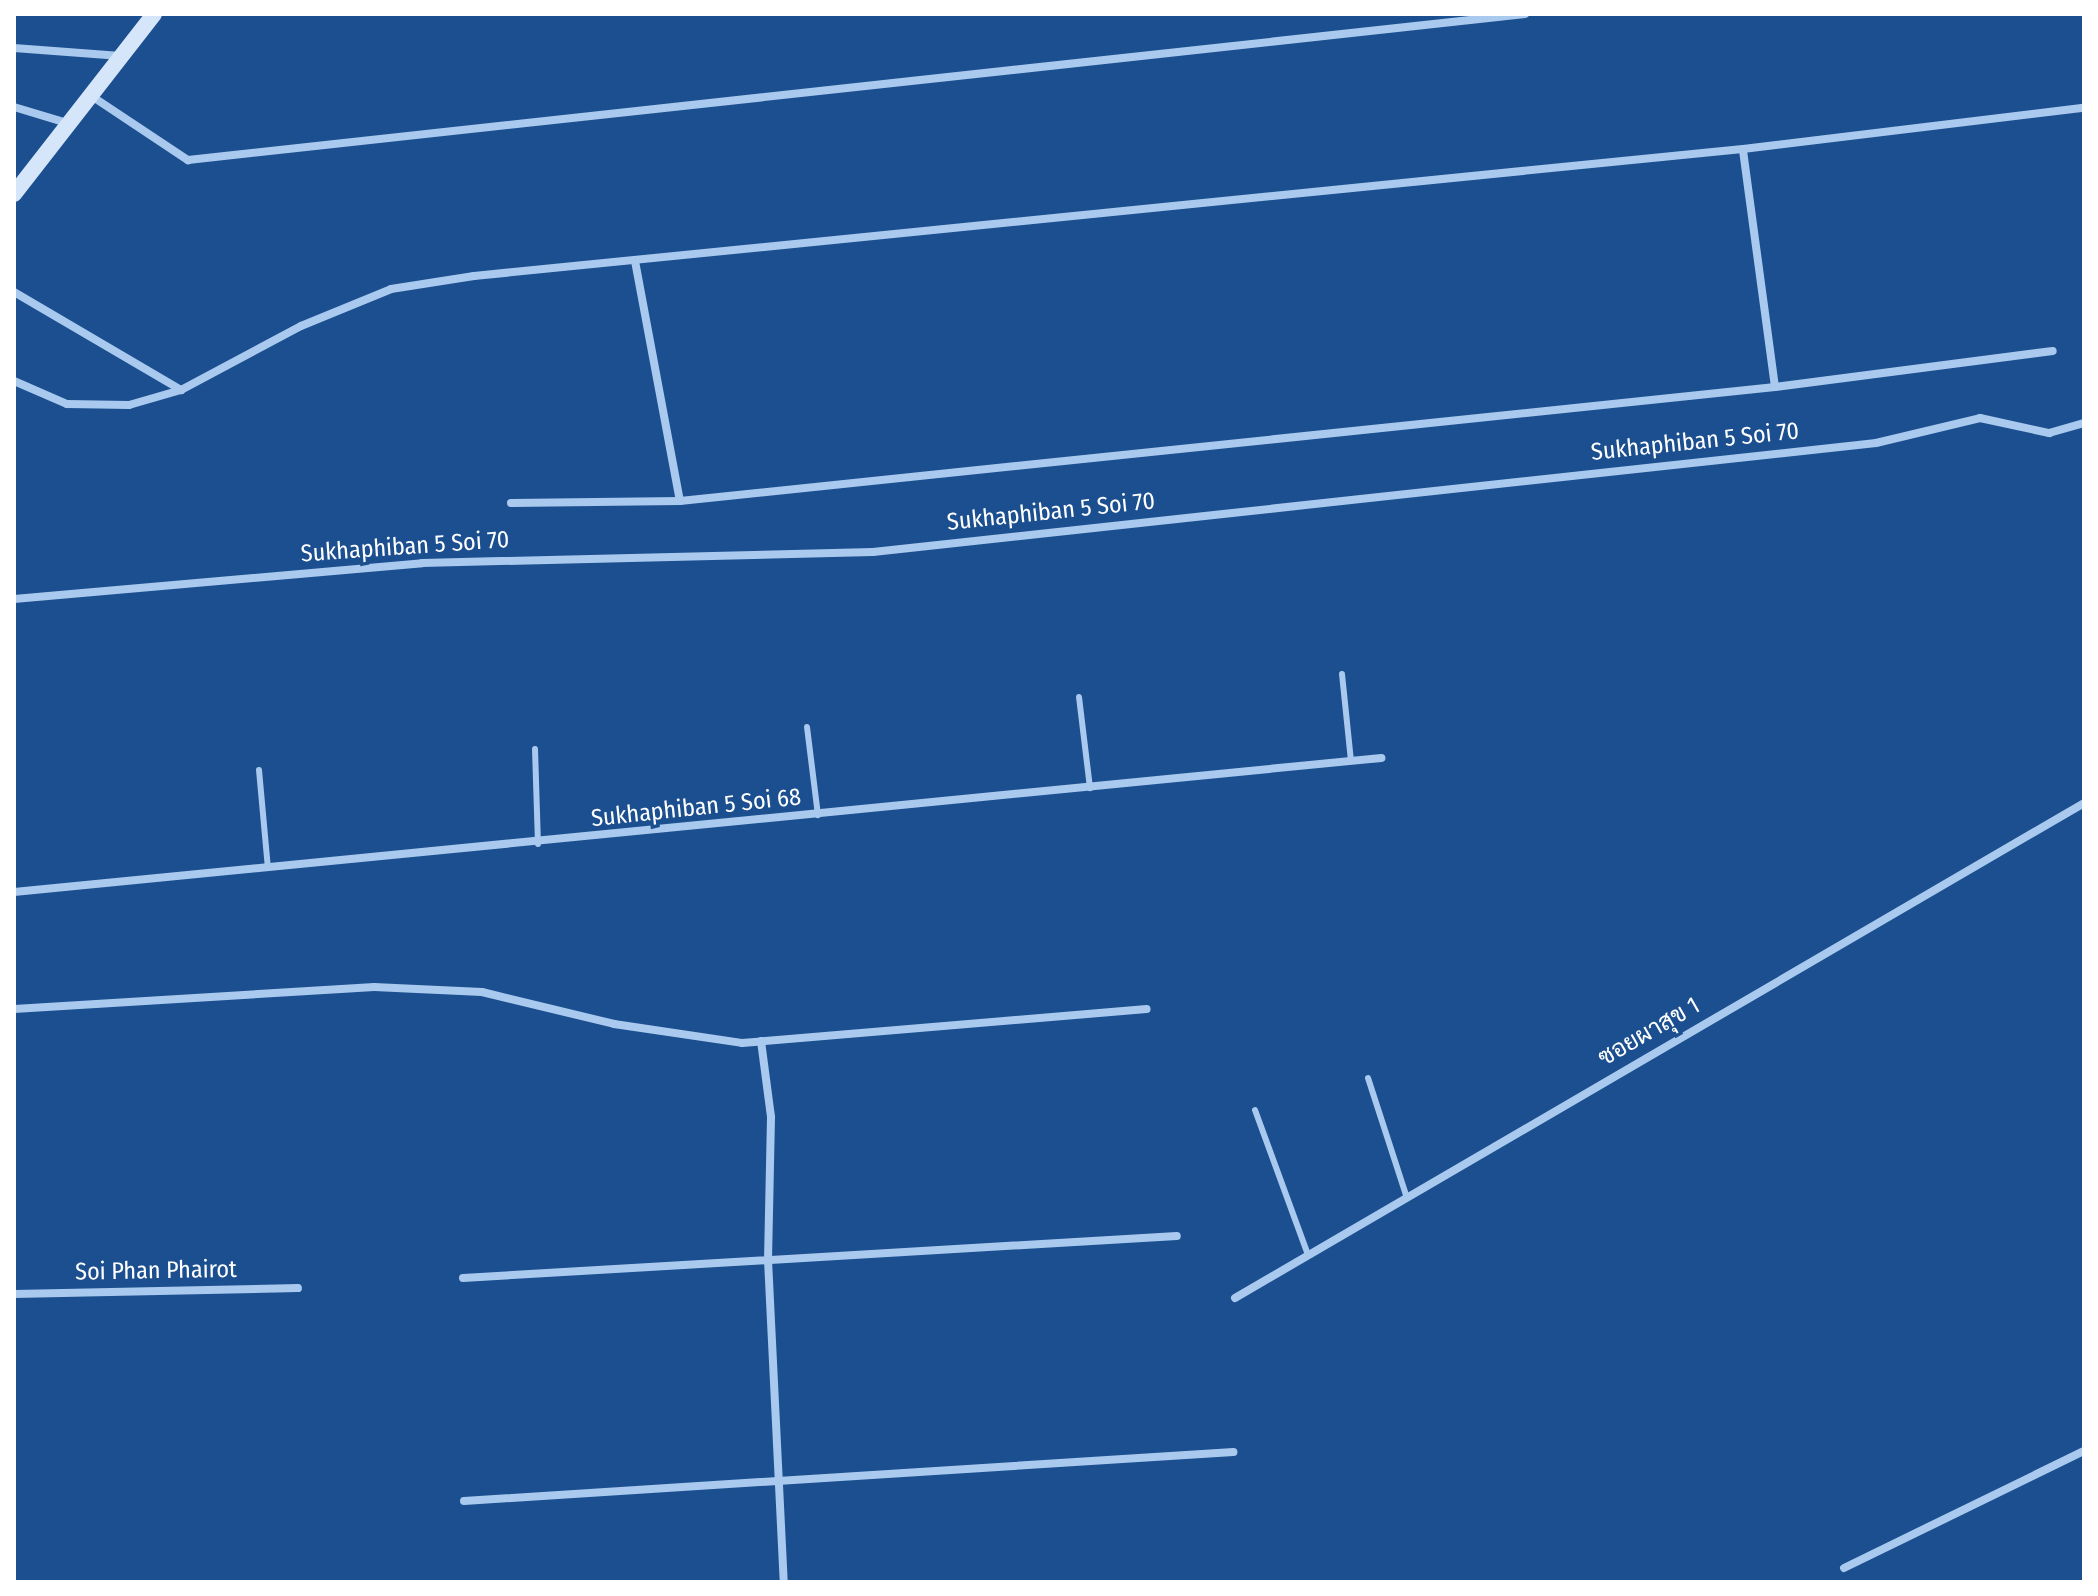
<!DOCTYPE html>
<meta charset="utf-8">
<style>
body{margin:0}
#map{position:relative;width:2098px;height:1596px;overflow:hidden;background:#1b4f8f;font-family:"Fira Sans Condensed",Sarabun,sans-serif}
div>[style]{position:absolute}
.lane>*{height:6px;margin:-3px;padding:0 3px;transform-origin:3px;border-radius:3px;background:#a9c9ee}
.street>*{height:8px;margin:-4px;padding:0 4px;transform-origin:4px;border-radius:4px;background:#a9c9ee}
.secondary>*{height:16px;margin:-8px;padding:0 8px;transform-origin:8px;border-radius:8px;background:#d6e6fa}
span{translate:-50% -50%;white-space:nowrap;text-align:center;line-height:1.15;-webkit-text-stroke:7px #1b4f8f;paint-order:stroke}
.street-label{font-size:24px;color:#fff}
.frame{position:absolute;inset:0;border:16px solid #fff;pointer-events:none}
</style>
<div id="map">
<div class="lane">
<i style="left:1342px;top:674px;width:87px;rotate:84.1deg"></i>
<i style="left:1079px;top:697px;width:92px;rotate:83.1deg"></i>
<i style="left:807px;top:727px;width:89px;rotate:82.9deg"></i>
<i style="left:535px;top:749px;width:95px;rotate:88.2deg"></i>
<i style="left:259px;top:770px;width:98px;rotate:84.8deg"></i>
<i style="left:1368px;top:1078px;width:123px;rotate:72deg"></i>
<i style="left:1255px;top:1110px;width:154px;rotate:69.9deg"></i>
</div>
<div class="street">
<i style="left:14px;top:48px;width:107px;rotate:4.3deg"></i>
<i style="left:90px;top:95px;width:118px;rotate:33.6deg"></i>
<i style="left:188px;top:160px;width:1345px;rotate:-6.23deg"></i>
<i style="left:14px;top:107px;width:55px;rotate:16.8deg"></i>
<i style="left:635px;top:261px;width:244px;rotate:79.4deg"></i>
<i style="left:680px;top:501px;width:1101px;rotate:-5.94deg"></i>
<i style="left:1775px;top:387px;width:240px;rotate:-97.7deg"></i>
<i style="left:14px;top:292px;width:194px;rotate:30.4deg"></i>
<i style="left:14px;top:381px;width:58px;rotate:23.5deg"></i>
<i style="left:67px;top:404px;width:62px;rotate:0.9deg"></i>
<i style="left:129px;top:405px;width:54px;rotate:-16.1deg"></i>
<i style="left:181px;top:390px;width:136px;rotate:-28.1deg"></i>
<i style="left:301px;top:326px;width:97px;rotate:-22.3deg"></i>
<i style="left:391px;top:289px;width:84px;rotate:-8.9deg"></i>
<i style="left:474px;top:276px;width:1275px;rotate:-5.72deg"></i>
<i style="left:1743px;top:149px;width:343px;rotate:-6.9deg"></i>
<i style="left:1775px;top:387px;width:280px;rotate:-7.4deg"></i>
<i style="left:511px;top:503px;width:169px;rotate:-0.7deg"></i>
<i style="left:14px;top:599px;width:410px;rotate:-5deg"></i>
<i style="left:422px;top:563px;width:451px;rotate:-1.4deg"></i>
<i style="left:873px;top:552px;width:1009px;rotate:-6.2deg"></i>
<i style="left:1876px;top:443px;width:107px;rotate:-13.5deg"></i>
<i style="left:1980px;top:418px;width:71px;rotate:12.3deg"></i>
<i style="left:2049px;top:433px;width:36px;rotate:-16deg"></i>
<i style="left:14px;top:892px;width:1374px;rotate:-5.6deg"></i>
<i style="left:14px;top:1009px;width:361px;rotate:-3.5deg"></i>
<i style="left:374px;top:987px;width:108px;rotate:2.7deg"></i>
<i style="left:482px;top:992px;width:136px;rotate:13.6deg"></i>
<i style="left:614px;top:1024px;width:129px;rotate:8.4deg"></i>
<i style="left:742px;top:1043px;width:406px;rotate:-4.8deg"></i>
<i style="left:761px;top:1041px;width:77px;rotate:82.5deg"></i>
<i style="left:771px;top:1117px;width:143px;rotate:91.2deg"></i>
<i style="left:768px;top:1260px;width:322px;rotate:87.2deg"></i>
<i style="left:463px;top:1278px;width:715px;rotate:-3.37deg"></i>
<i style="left:14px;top:1294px;width:284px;rotate:-1.2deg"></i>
<i style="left:1235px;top:1298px;width:983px;rotate:-30.24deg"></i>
<i style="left:464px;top:1501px;width:771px;rotate:-3.65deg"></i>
<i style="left:1844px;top:1568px;width:267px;rotate:-26deg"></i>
</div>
<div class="secondary">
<i style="left:14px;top:194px;width:228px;rotate:-52.1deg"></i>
</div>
<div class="street-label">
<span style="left:1695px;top:442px;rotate:-6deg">Sukhaphiban 5 Soi 70</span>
<span style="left:1051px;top:512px;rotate:-6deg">Sukhaphiban 5 Soi 70</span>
<span style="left:405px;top:547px;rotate:-4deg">Sukhaphiban 5 Soi 70</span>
<span style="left:696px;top:808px;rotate:-6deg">Sukhaphiban 5 Soi 68</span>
<span style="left:1649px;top:1032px;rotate:-30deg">ซอยผาสุข 1</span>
<span style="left:156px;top:1271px;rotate:-1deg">Soi Phan Phairot</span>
</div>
<div class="frame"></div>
</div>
